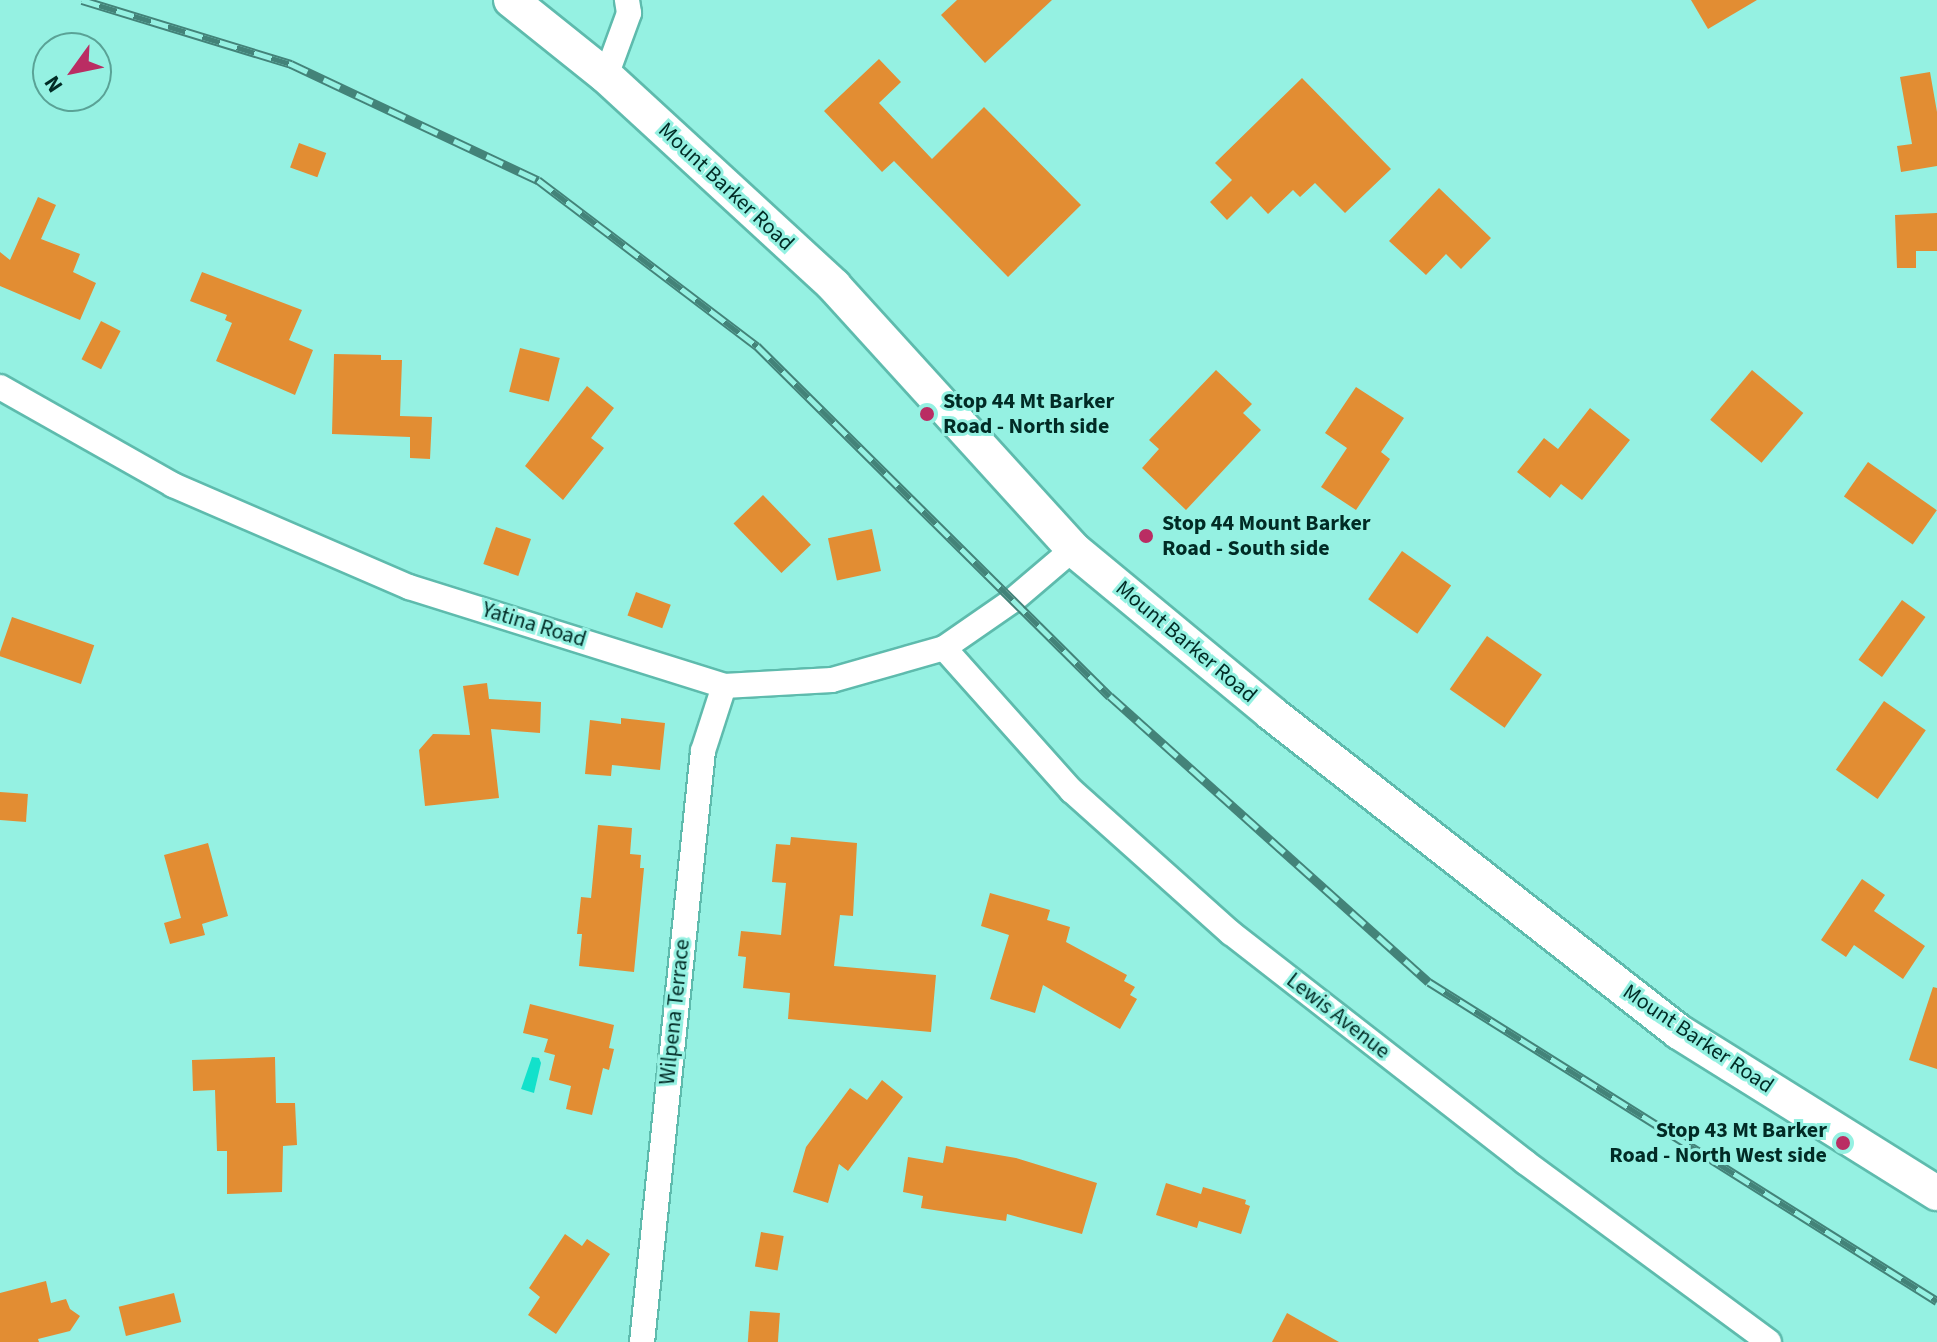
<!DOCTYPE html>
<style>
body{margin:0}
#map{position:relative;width:1937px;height:1342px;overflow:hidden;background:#95f1e2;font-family:"Source Sans 3",sans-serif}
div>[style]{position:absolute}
.water>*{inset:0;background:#12e1cb}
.building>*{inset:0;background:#e28d33;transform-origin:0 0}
.roads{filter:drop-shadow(2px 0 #5ebbad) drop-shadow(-2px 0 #5ebbad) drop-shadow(0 2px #5ebbad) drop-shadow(0 -2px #5ebbad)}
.street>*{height:24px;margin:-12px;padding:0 12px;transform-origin:12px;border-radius:12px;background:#fff}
.secondary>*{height:34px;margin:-17px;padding:0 17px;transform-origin:17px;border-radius:17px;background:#fff}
.rail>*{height:9px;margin-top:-4.5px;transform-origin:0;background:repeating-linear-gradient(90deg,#95f1e2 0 18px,#438379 0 36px);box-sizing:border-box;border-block:2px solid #438379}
.dots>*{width:22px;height:22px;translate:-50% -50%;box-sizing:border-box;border:4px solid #95f1e2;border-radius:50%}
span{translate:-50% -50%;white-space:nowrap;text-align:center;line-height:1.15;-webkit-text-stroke:6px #95f1e2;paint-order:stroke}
.street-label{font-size:22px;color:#012b25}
.poi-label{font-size:22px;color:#012b25;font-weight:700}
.left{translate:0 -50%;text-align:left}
.right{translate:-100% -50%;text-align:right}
.north{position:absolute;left:32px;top:32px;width:80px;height:80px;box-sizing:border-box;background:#95f1e2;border:2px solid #5aa296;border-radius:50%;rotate:237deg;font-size:22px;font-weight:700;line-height:32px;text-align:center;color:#012b25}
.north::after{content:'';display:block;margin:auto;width:28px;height:36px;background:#ba2d63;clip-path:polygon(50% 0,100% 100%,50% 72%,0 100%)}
</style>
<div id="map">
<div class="water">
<i style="clip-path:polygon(532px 1057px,539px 1058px,541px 1063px,534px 1093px,521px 1089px)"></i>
</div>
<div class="building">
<i style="clip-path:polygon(957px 0,1052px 0,985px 63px,941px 15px)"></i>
<i style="clip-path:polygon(1691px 0,1757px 0,1708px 29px)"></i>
<i style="clip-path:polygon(879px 59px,901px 82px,879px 103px,932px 159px,984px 107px,1081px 205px,1008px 277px,894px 161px,882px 172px,824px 111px)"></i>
<i style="clip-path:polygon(1930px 72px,1937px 112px,1937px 166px,1901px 172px,1897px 146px,1912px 144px,1900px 77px)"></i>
<i style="clip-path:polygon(1302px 78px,1391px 169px,1345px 213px,1315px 183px,1300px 197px,1293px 190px,1268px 214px,1251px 196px,1227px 220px,1210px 202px,1232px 180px,1215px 163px)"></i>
<i style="left:299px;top:143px;width:29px;height:26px;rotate:20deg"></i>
<i style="clip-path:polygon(1439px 188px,1491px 238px,1461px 269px,1446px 254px,1426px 275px,1389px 241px)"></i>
<i style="clip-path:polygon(38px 197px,56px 205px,41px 239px,80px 254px,73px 272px,96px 283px,80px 320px,0 286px,0 252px,10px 260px)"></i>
<i style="clip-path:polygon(1937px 213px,1937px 251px,1916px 251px,1916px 268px,1897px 268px,1895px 215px)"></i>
<i style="clip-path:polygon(202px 272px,302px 310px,289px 340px,313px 350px,295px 395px,216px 361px,232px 323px,225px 320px,227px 315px,190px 301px)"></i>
<i style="left:101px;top:321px;width:22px;height:43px;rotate:27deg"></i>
<i style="left:520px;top:348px;width:41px;height:45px;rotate:14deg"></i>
<i style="clip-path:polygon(334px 354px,381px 355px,381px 360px,402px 360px,400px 416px,432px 417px,430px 459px,410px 458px,410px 437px,332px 434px)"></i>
<i style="clip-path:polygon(1216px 370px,1252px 404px,1243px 413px,1261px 430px,1186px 510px,1142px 468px,1159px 449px,1149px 440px)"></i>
<i style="left:1752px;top:370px;width:67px;height:65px;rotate:40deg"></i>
<i style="clip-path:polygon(587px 386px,614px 408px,591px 438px,604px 448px,563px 500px,525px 466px)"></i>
<i style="clip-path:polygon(1356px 387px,1404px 418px,1381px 452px,1390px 459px,1356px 510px,1321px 487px,1347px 448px,1325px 433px)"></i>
<i style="clip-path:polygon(1590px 408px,1630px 440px,1582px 500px,1561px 484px,1550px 498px,1517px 472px,1544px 438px,1558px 449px)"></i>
<i style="left:1868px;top:462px;width:84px;height:42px;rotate:35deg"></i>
<i style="left:763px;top:495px;width:69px;height:41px;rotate:46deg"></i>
<i style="left:496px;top:527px;width:37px;height:39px;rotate:19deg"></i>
<i style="left:872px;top:529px;width:43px;height:45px;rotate:78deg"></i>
<i style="left:1402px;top:551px;width:60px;height:59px;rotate:35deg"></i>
<i style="left:636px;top:592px;width:37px;height:25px;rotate:20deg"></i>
<i style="left:1902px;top:600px;width:29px;height:74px;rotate:36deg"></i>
<i style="left:12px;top:617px;width:87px;height:41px;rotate:19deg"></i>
<i style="left:1487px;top:636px;width:67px;height:65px;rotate:35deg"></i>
<i style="clip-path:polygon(487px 683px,489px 699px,541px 702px,540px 733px,491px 729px,499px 798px,425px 806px,419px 750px,433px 734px,470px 735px,463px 686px)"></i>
<i style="left:1884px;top:701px;width:51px;height:84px;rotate:35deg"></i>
<i style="clip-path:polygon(621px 718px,665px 723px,660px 770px,612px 765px,611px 776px,585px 774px,590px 720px,621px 724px)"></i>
<i style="left:0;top:792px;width:28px;height:28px;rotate:4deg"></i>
<i style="clip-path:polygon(598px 825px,632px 828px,630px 854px,641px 855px,640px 868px,644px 868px,634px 972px,579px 966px,582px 934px,577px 934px,581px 897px,591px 898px)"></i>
<i style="clip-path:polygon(791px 837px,857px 843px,853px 916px,840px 915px,834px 966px,936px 975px,931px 1032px,788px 1019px,790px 993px,743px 988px,746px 957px,738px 956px,741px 931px,781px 935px,786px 883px,772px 882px,776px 844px,790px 845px)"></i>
<i style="clip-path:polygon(208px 843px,228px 916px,202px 924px,205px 935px,170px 944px,164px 923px,181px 918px,164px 855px)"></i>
<i style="clip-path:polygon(1862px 879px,1885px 895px,1874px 911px,1925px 946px,1903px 979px,1854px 945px,1846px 957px,1821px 940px)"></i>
<i style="clip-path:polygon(990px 893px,1050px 910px,1047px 920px,1070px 927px,1066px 942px,1127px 975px,1124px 981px,1135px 987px,1130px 995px,1137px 999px,1120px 1029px,1043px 985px,1035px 1013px,990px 999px,1009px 935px,981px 926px)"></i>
<i style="clip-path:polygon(1933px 987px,1937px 988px,1937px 1069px,1909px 1060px)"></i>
<i style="clip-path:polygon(530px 1004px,614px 1025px,609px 1048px,614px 1049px,609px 1070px,603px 1068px,592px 1115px,566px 1109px,571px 1086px,549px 1080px,555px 1055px,544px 1052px,548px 1039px,523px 1033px)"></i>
<i style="clip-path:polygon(275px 1057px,276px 1103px,295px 1103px,297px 1145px,283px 1146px,282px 1192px,227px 1194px,227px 1151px,217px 1151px,215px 1090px,193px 1091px,192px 1060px)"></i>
<i style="clip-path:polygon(882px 1080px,903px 1097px,848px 1171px,839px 1164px,828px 1203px,793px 1192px,806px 1147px,850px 1088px,867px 1100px)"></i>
<i style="clip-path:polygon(946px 1146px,1016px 1158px,1097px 1183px,1082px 1234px,1007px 1214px,1006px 1221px,921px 1208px,923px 1196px,903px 1192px,908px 1157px,943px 1163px)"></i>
<i style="clip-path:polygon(1166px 1183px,1201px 1194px,1203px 1187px,1246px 1200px,1245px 1204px,1250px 1206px,1241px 1234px,1199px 1221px,1197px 1228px,1156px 1215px)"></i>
<i style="left:761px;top:1232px;width:23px;height:35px;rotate:10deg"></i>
<i style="clip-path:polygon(565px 1234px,582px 1246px,587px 1239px,610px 1254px,556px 1334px,528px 1315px,540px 1297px,529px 1288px)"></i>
<i style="clip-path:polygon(46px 1281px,51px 1303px,66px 1299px,70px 1309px,80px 1316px,70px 1331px,38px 1339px,39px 1342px,0 1342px,0 1293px)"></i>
<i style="left:174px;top:1293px;width:30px;height:57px;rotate:76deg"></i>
<i style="left:750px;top:1311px;width:30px;height:31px;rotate:4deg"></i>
<i style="clip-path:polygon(1287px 1313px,1339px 1342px,1272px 1342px)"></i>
</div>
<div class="roads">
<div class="street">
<i style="left:606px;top:76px;width:67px;rotate:-69.9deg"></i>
<i style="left:629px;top:13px;width:13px;rotate:-99deg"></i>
<i style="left:0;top:387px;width:199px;rotate:29.5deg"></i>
<i style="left:173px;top:485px;width:257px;rotate:23.4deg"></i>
<i style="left:409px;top:587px;width:330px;rotate:17.4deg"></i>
<i style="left:724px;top:686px;width:108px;rotate:-3.2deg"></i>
<i style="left:832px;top:680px;width:116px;rotate:-15.9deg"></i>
<i style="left:944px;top:648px;width:83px;rotate:-34.7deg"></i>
<i style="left:1012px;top:601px;width:80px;rotate:-40.4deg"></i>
<i style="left:944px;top:648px;width:192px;rotate:48.2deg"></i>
<i style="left:1072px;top:791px;width:213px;rotate:41.8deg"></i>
<i style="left:1231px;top:933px;width:373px;rotate:37.9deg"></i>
<i style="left:1525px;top:1162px;width:303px;rotate:36.4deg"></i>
<i style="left:642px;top:1342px;width:594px;rotate:-84.11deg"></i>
<i style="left:703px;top:751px;width:68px;rotate:-72.1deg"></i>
</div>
<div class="secondary">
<i style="left:511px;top:0;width:122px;rotate:38.7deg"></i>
<i style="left:606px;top:76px;width:310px;rotate:42.6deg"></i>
<i style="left:834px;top:286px;width:355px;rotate:47.7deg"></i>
<i style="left:1073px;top:549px;width:257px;rotate:39.6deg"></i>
<i style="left:1271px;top:713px;width:518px;rotate:38.02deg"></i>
<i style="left:1679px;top:1032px;width:304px;rotate:32deg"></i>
</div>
</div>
<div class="rail">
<i style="left:82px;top:0;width:219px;rotate:17deg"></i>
<i style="left:291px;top:64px;width:273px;rotate:25.2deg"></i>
<i style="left:538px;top:180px;width:275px;rotate:37.2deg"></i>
<i style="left:757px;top:346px;width:497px;rotate:44.8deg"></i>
<i style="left:1110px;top:696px;width:428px;rotate:41.9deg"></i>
<i style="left:1429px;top:982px;width:600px;rotate:32.13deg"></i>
</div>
<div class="dots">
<i style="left:927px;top:414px;background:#ba2d63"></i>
<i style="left:1146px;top:536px;background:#ba2d63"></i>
<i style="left:1843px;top:1143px;background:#ba2d63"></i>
</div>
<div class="street-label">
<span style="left:726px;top:187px;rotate:43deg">Mount Barker Road</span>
<span style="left:534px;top:625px;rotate:17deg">Yatina Road</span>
<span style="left:1186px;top:642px;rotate:40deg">Mount Barker Road</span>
<span style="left:675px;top:1012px;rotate:-84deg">Wilpena Terrace</span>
<span style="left:1338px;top:1016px;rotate:38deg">Lewis Avenue</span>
<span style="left:1698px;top:1039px;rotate:34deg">Mount Barker Road</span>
</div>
<div class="poi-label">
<span class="left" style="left:943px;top:414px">Stop 44 Mt Barker<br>Road - North side</span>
<span class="left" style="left:1162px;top:536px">Stop 44 Mount Barker<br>Road - South side</span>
<span class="right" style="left:1827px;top:1143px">Stop 43 Mt Barker<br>Road - North West side</span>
</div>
<div class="north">N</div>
</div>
